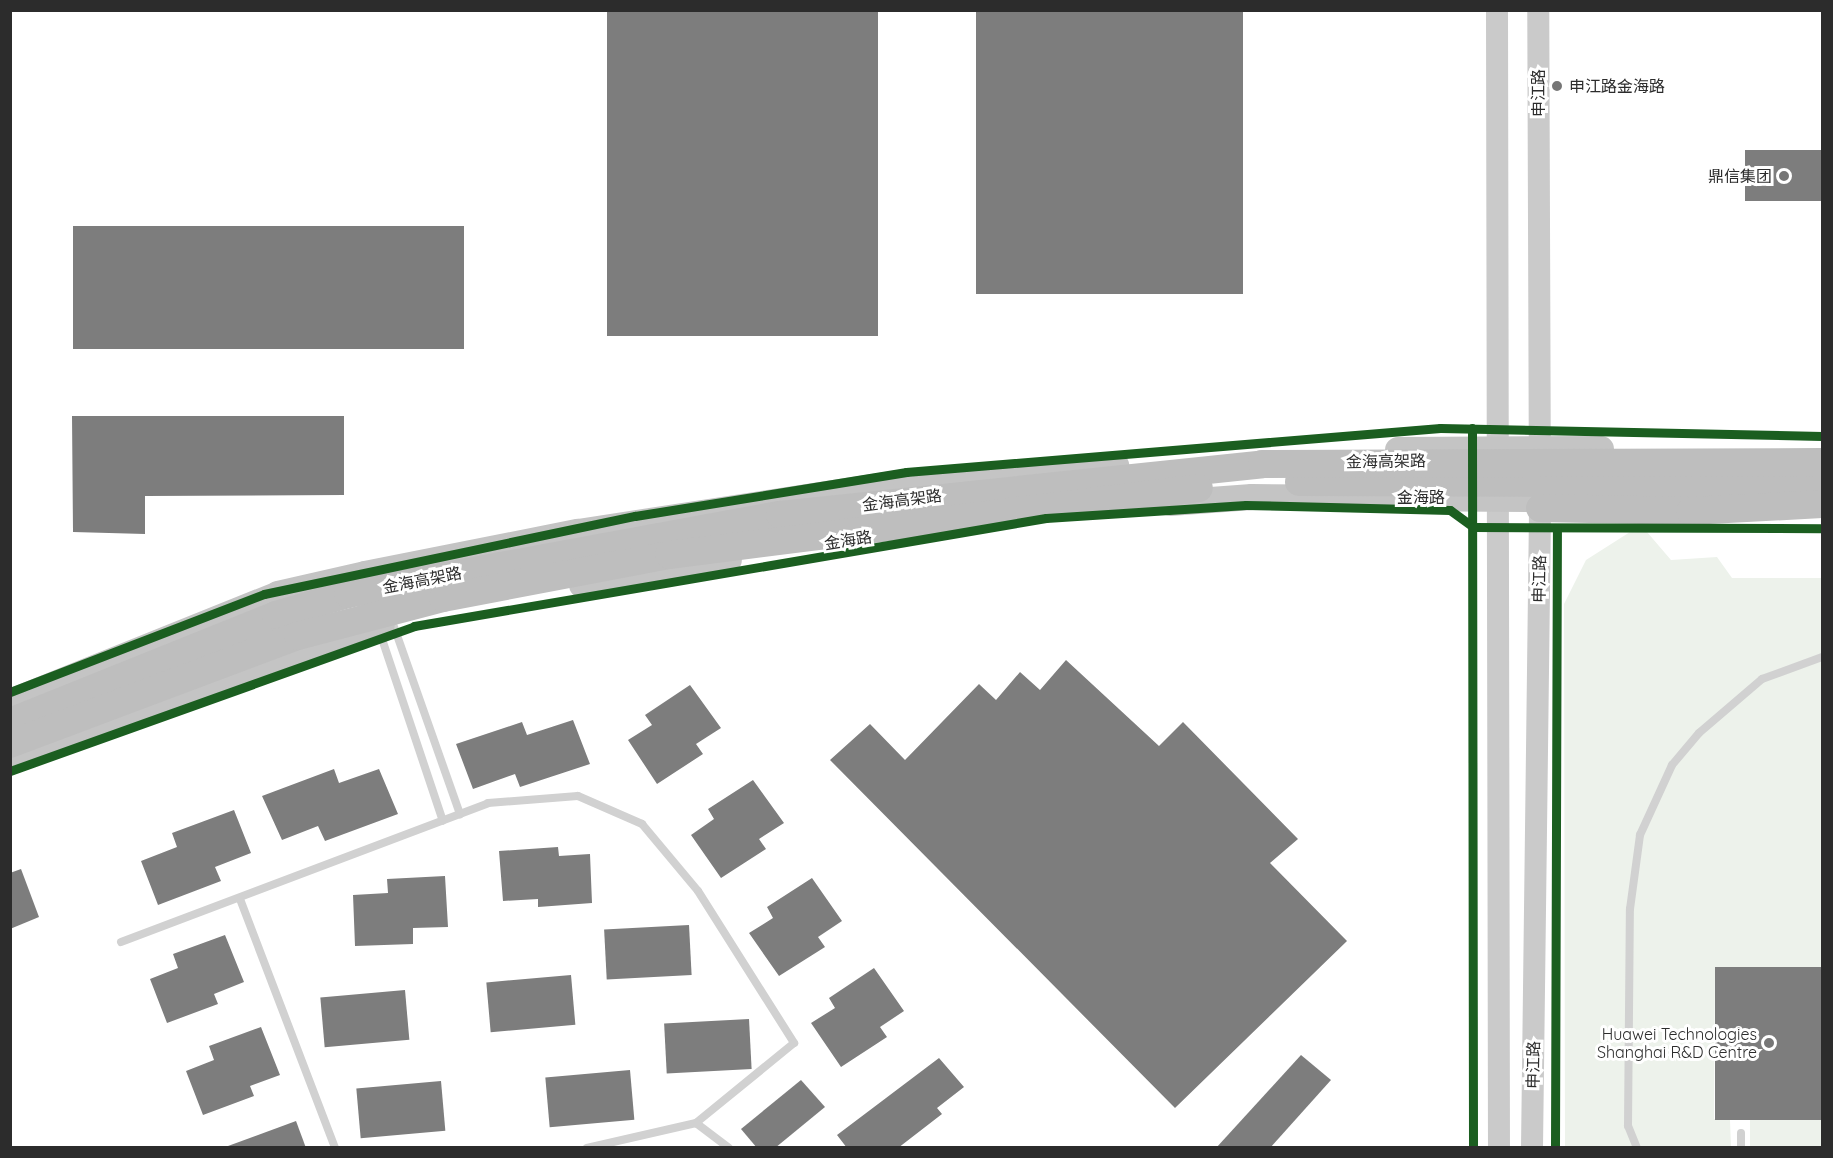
<!DOCTYPE html>
<meta charset="utf-8">
<style>
body{margin:0}
#map{position:relative;width:1833px;height:1158px;overflow:hidden;background:#fff;font-family:Quicksand,"Noto Sans SC",sans-serif}
div>[style]{position:absolute}
.green>*{inset:0;background:#edf2eb;transform-origin:0 0}
.building>*{inset:0;background:#7d7d7d;transform-origin:0 0}
.lane>*{height:8px;margin:-4px;padding:0 4px;transform-origin:4px;border-radius:4px;background:#d1d1d1}
.secondary>*{height:22px;margin:-11px;padding:0 11px;transform-origin:11px;border-radius:11px;background:#cacaca}
.primary>*{height:26px;margin:-13px;padding:0 13px;transform-origin:13px;border-radius:13px;background:#c4c4c4}
.highway>*{height:28px;margin:-14px;padding:0 14px;transform-origin:14px;border-radius:14px;background:#bebebe}
.cycleway>*{height:9px;margin:-4.5px;padding:0 4.5px;transform-origin:4.5px;border-radius:4.5px;background:#1b5e20}
.dots>*{width:16px;height:16px;translate:-50% -50%;box-sizing:border-box;border:3px solid #fff;border-radius:50%}
span{translate:-50% -50%;white-space:nowrap;text-align:center;line-height:1.15;-webkit-text-stroke:6px #fff;paint-order:stroke}
.poi-label{font-size:16px;color:#2c2c2c}
.left{translate:0 -50%;text-align:left}
.right{translate:-100% -50%;text-align:right}
.street-label{font-size:16px;color:#2c2c2c}
.frame{position:absolute;inset:0;border:12px solid #2c2c2c;pointer-events:none}
</style>
<div id="map">
<div class="green">
<i style="clip-path:polygon(1641px 525px,1671px 560px,1717px 557px,1732px 578px,1822px 578px,1822px 967px,1715px 967px,1714px 1119px,1730px 1120px,1731px 1147px,1565px 1147px,1564px 604px,1586px 560px)"></i>
<i style="left:1750px;top:1120px;width:72px;height:28px"></i>
</div>
<div class="building">
<i style="left:607px;top:10px;width:271px;height:326px"></i>
<i style="left:976px;top:10px;width:267px;height:284px"></i>
<i style="left:1745px;top:150px;width:77px;height:51px"></i>
<i style="left:73px;top:226px;width:391px;height:123px"></i>
<i style="clip-path:polygon(72px 416px,344px 416px,344px 495px,145px 496px,145px 534px,73px 532px)"></i>
<i style="clip-path:polygon(1066px 660px,1159px 746px,1183px 722px,1298px 839px,1270px 863px,1347px 941px,1175px 1108px,830px 760px,870px 724px,905px 760px,979px 684px,996px 700px,1020px 672px,1040px 690px)"></i>
<i style="clip-path:polygon(690px 685px,721px 728px,696px 744px,703px 754px,657px 784px,628px 740px,652px 725px,645px 715px)"></i>
<i style="clip-path:polygon(573px 720px,590px 764px,520px 787px,515px 774px,473px 789px,456px 744px,522px 722px,527px 735px)"></i>
<i style="clip-path:polygon(334px 769px,339px 783px,379px 769px,398px 814px,325px 841px,318px 826px,282px 840px,262px 796px)"></i>
<i style="clip-path:polygon(753px 780px,784px 823px,759px 839px,766px 849px,721px 878px,691px 835px,714px 819px,708px 809px)"></i>
<i style="clip-path:polygon(234px 810px,251px 853px,215px 867px,221px 881px,158px 905px,141px 861px,177px 847px,172px 833px)"></i>
<i style="clip-path:polygon(558px 847px,559px 856px,590px 854px,592px 903px,538px 907px,538px 899px,503px 901px,499px 851px)"></i>
<i style="clip-path:polygon(21px 869px,39px 917px,10px 929px,10px 873px)"></i>
<i style="clip-path:polygon(445px 876px,448px 927px,413px 928px,413px 944px,355px 946px,353px 895px,388px 893px,387px 879px)"></i>
<i style="clip-path:polygon(812px 878px,842px 921px,818px 937px,825px 947px,779px 976px,749px 933px,773px 918px,767px 907px)"></i>
<i style="left:689px;top:925px;width:50px;height:85px;rotate:87deg"></i>
<i style="clip-path:polygon(225px 935px,244px 982px,214px 994px,218px 1004px,167px 1023px,150px 979px,178px 968px,173px 954px)"></i>
<i style="left:1715px;top:967px;width:107px;height:153px"></i>
<i style="clip-path:polygon(874px 968px,904px 1011px,880px 1027px,887px 1037px,841px 1067px,811px 1023px,835px 1008px,829px 998px)"></i>
<i style="left:571px;top:975px;width:50px;height:85px;rotate:85deg"></i>
<i style="left:405px;top:990px;width:50px;height:85px;rotate:85deg"></i>
<i style="left:749px;top:1019px;width:50px;height:85px;rotate:87deg"></i>
<i style="clip-path:polygon(261px 1027px,280px 1075px,250px 1086px,254px 1096px,203px 1115px,186px 1071px,214px 1060px,209px 1046px)"></i>
<i style="clip-path:polygon(1301px 1055px,1331px 1080px,1270px 1148px,1216px 1148px)"></i>
<i style="clip-path:polygon(939px 1058px,964px 1087px,937px 1108px,942px 1114px,898px 1148px,847px 1148px,837px 1135px)"></i>
<i style="left:630px;top:1070px;width:50px;height:85px;rotate:85deg"></i>
<i style="clip-path:polygon(801px 1080px,825px 1107px,775px 1148px,757px 1148px,741px 1129px)"></i>
<i style="left:441px;top:1081px;width:50px;height:85px;rotate:85deg"></i>
<i style="clip-path:polygon(296px 1121px,306px 1148px,228px 1148px,228px 1146px)"></i>
</div>
<div class="lane">
<i style="left:392px;top:621px;width:205px;rotate:70.6deg"></i>
<i style="left:379px;top:630px;width:201px;rotate:71.5deg"></i>
<i style="left:240px;top:899px;width:267px;rotate:69.1deg"></i>
<i style="left:121px;top:942px;width:392px;rotate:-20.7deg"></i>
<i style="left:488px;top:803px;width:90px;rotate:-4.4deg"></i>
<i style="left:578px;top:796px;width:70px;rotate:23.6deg"></i>
<i style="left:642px;top:824px;width:87px;rotate:50.1deg"></i>
<i style="left:698px;top:891px;width:180px;rotate:57.7deg"></i>
<i style="left:794px;top:1043px;width:127px;rotate:140.8deg"></i>
<i style="left:696px;top:1123px;width:112px;rotate:167.1deg"></i>
<i style="left:696px;top:1123px;width:41px;rotate:37.1deg"></i>
<i style="left:1741px;top:1133px;width:15px;rotate:90deg"></i>
<i style="left:1637px;top:1148px;width:24px;rotate:-112deg"></i>
<i style="left:1628px;top:1126px;width:217px;rotate:-89.5deg"></i>
<i style="left:1630px;top:909px;width:75px;rotate:-82.3deg"></i>
<i style="left:1640px;top:835px;width:77px;rotate:-65.4deg"></i>
<i style="left:1672px;top:765px;width:42px;rotate:-49.8deg"></i>
<i style="left:1699px;top:733px;width:83px;rotate:-40.6deg"></i>
<i style="left:1762px;top:679px;width:64px;rotate:-20.1deg"></i>
</div>
<div class="secondary">
<i style="left:1497px;top:10px;width:1138px;rotate:89.9deg"></i>
<i style="left:1532px;top:1148px;width:640px;rotate:-89.28deg"></i>
<i style="left:1540px;top:508px;width:498px;rotate:-90.2deg"></i>
</div>
<div class="primary">
<i style="left:1398px;top:450px;width:203px;rotate:-0.3deg"></i>
<i style="left:1170px;top:503px;width:82px;rotate:-4.2deg"></i>
<i style="left:1252px;top:497px;width:313px;rotate:0.4deg"></i>
<i style="left:582px;top:585px;width:149px;rotate:-9.7deg"></i>
<i style="left:10px;top:702px;width:289px;rotate:-21.9deg"></i>
<i style="left:278px;top:594px;width:89px;rotate:-12.9deg"></i>
<i style="left:365px;top:574px;width:217px;rotate:-11.2deg"></i>
<i style="left:578px;top:532px;width:332px;rotate:-8.7deg"></i>
<i style="left:906px;top:482px;width:211px;rotate:-4.4deg"></i>
<i style="left:10px;top:762px;width:396px;rotate:-20.2deg"></i>
</div>
<div class="highway">
<i style="left:1299px;top:482px;width:523px;rotate:0.22deg"></i>
<i style="left:1540px;top:508px;width:150px;rotate:1.1deg"></i>
<i style="left:1690px;top:511px;width:132px;rotate:-3deg"></i>
<i style="left:10px;top:722px;width:287px;rotate:-21.9deg"></i>
<i style="left:276px;top:615px;width:75px;rotate:-16.3deg"></i>
<i style="left:348px;top:594px;width:439px;rotate:-10.4deg"></i>
<i style="left:780px;top:515px;width:485px;rotate:-6deg"></i>
<i style="left:1262px;top:464px;width:560px;rotate:-0.2deg"></i>
<i style="left:10px;top:744px;width:308px;rotate:-20.6deg"></i>
<i style="left:298px;top:636px;width:150px;rotate:-14.7deg"></i>
<i style="left:443px;top:598px;width:230px;rotate:-10.8deg"></i>
<i style="left:669px;top:555px;width:534px;rotate:-7.2deg"></i>
</div>
<div class="cycleway">
<i style="left:1472px;top:428px;width:720px;rotate:89.92deg"></i>
<i style="left:10px;top:692px;width:272px;rotate:-21.1deg"></i>
<i style="left:264px;top:594px;width:379px;rotate:-11.9deg"></i>
<i style="left:635px;top:516px;width:275px;rotate:-9.2deg"></i>
<i style="left:906px;top:472px;width:536px;rotate:-4.71deg"></i>
<i style="left:1440px;top:428px;width:382px;rotate:1.2deg"></i>
<i style="left:10px;top:771px;width:429px;rotate:-19.7deg"></i>
<i style="left:414px;top:626px;width:641px;rotate:-9.7deg"></i>
<i style="left:1046px;top:518px;width:200px;rotate:-3.7deg"></i>
<i style="left:1246px;top:505px;width:204px;rotate:1.4deg"></i>
<i style="left:1450px;top:510px;width:29px;rotate:36deg"></i>
<i style="left:1473px;top:527px;width:349px;rotate:0.2deg"></i>
<i style="left:1555px;top:1148px;width:620px;rotate:-89.82deg"></i>
</div>
<div class="dots">
<i style="left:1557px;top:86px;background:#767676"></i>
<i style="left:1784px;top:176px;background:#767676"></i>
<i style="left:1769px;top:1043px;background:#767676"></i>
</div>
<div class="poi-label">
<span class="left" style="left:1569px;top:86px">申江路金海路</span>
<span class="right" style="left:1772px;top:176px">鼎信集团</span>
<span class="right" style="left:1757px;top:1043px">Huawei Technologies<br>Shanghai R&amp;D Centre</span>
</div>
<div class="street-label">
<span style="left:1538px;top:93px;rotate:-90deg">申江路</span>
<span style="left:1386px;top:461px;rotate:-1deg">金海高架路</span>
<span style="left:1421px;top:497px">金海路</span>
<span style="left:902px;top:500px;rotate:-7deg">金海高架路</span>
<span style="left:848px;top:540px;rotate:-9deg">金海路</span>
<span style="left:1539px;top:579px;rotate:-89deg">申江路</span>
<span style="left:422px;top:580px;rotate:-11deg">金海高架路</span>
<span style="left:1533px;top:1065px;rotate:-89deg">申江路</span>
</div>
<div class="frame"></div>
</div>
